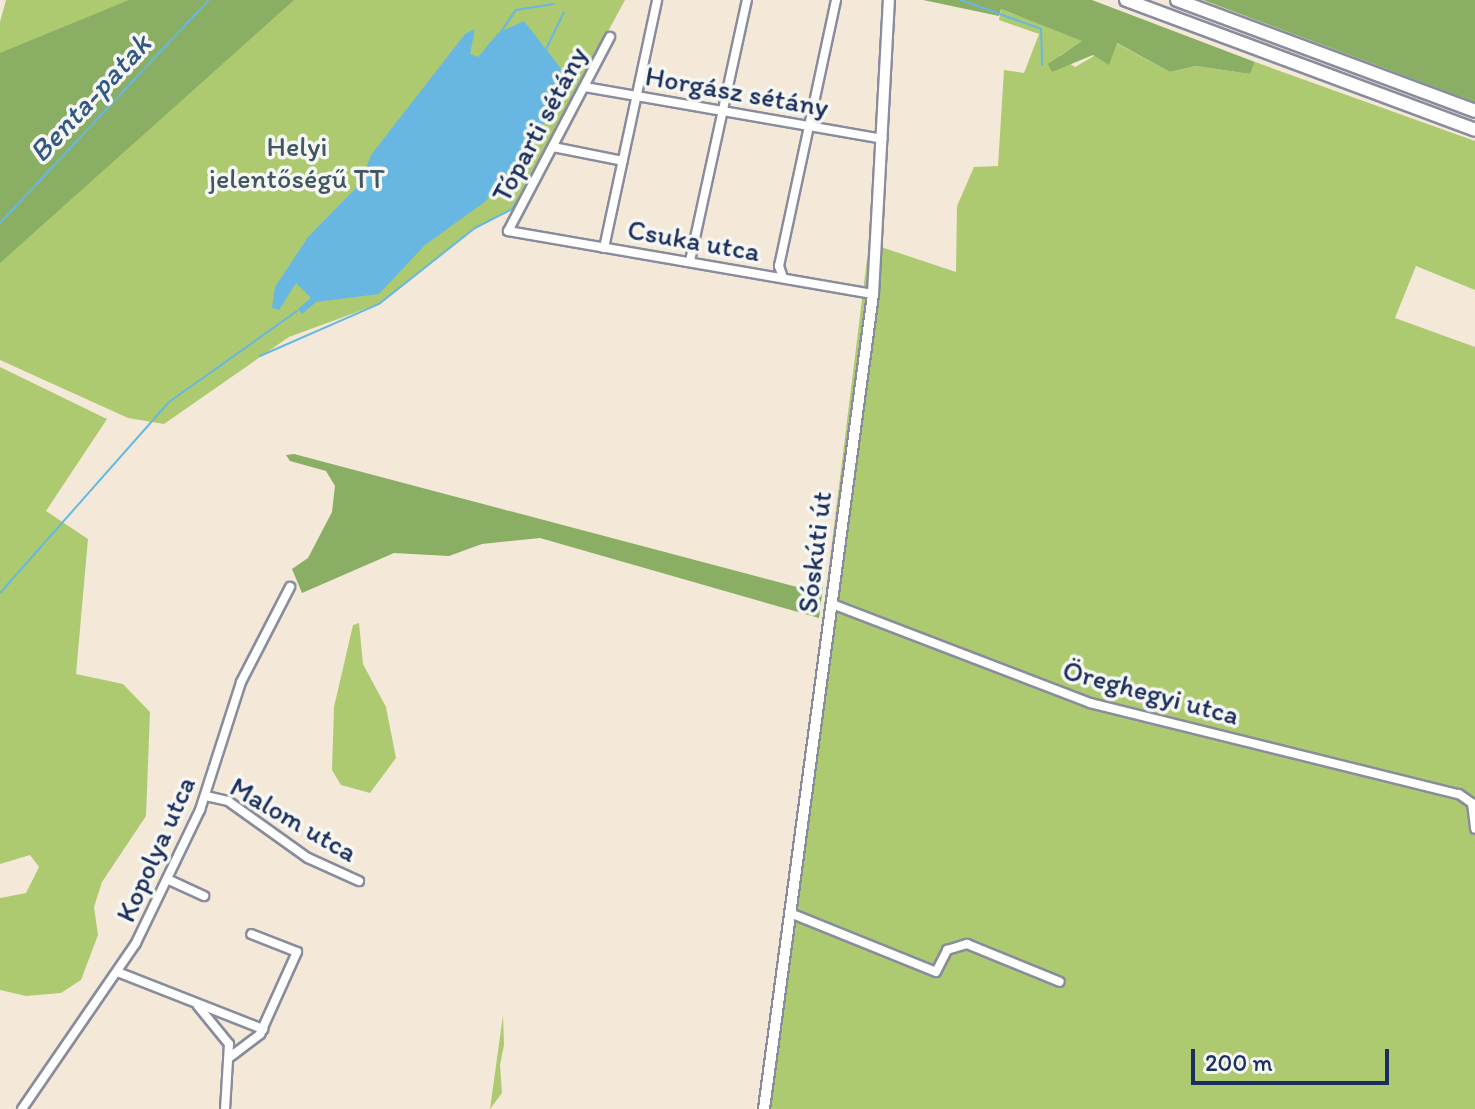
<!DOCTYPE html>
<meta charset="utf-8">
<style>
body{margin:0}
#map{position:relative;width:1475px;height:1109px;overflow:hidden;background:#f4e9d9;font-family:Itim,sans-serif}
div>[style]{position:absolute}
.green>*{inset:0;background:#aeca71}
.forest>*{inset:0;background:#8aae63}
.water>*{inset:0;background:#68b7e2}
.stream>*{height:2px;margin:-1px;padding:0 1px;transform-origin:1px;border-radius:1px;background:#68b7e2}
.roads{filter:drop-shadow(2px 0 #888c9c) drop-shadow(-2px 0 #888c9c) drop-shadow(0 2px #888c9c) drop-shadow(0 -2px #888c9c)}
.minor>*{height:8px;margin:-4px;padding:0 4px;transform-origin:4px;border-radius:4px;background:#fff}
.major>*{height:10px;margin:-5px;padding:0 5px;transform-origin:5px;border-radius:5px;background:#fff}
.highway>*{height:12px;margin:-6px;padding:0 6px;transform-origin:6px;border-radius:6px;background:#fff}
span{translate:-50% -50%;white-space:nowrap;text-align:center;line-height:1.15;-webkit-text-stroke:7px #f6f6f2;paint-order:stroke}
.street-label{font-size:28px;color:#1b2f5e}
.park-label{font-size:28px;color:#405663}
.water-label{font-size:30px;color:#325886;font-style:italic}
.scale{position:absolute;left:1191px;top:1049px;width:198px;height:36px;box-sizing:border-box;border:4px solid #1b2f5e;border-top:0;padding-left:10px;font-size:24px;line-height:28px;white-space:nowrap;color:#1b2f5e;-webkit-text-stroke:6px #f6f6f2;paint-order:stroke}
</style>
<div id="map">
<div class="green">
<i style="clip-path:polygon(6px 0,194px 0,0 205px,0 22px)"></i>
<i style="clip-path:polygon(227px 0,625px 0,512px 209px,475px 228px,379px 304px,289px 337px,164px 424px,128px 418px,0 360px,0 238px)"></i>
<i style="clip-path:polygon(1001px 9px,1083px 41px,1059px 56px,1075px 67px,1116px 43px,1170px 72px,1196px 66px,1250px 74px,1255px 62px,1475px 141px,1475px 290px,1416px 266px,1395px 318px,1475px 347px,1475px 1109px,762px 1109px,869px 243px,956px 272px,957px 206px,974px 167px,998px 166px,1004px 70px,1024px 73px,1039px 34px,999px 20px)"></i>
<i style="clip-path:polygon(0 367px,107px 419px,46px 511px,88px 539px,76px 674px,123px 684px,150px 712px,146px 816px,102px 882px,94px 907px,98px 935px,81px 980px,61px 993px,26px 996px,0 990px,0 898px,26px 893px,39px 867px,30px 855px,0 864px)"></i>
<i style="clip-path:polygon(359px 623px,363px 664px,386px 707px,396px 758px,370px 793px,341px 785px,332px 770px,334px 707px,353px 625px)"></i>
<i style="clip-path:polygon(503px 1015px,504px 1045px,500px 1065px,502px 1093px,490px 1109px)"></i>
</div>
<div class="forest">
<i style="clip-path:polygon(129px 0,294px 0,0 263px,0 53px)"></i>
<i style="clip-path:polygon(923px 0,1092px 0,1255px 62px,1250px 74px,1196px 66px,1170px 72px,1117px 43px,1109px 65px,1093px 55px,1052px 72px,1048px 64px,1082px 41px,1001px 9px,999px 16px)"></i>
<i style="clip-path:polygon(1203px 0,1475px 0,1475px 102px)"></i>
<i style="clip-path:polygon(294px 454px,812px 591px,823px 587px,819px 618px,540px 538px,482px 544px,449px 556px,394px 553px,302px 593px,292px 569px,308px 558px,332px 512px,335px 486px,326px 471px,290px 461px,286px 455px)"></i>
</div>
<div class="water">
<i style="clip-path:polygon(524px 21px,573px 84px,486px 201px,425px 245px,379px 294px,316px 302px,302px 314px,298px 309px,311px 298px,296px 283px,279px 310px,272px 308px,275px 287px,308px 237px,360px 184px,371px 155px,465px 34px,475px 29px,470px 54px,478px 57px,498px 33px)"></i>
</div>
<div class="stream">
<i style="left:961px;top:0;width:85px;rotate:19.9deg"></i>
<i style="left:1041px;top:29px;width:36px;rotate:88deg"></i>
<i style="left:501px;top:32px;width:27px;rotate:-56deg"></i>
<i style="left:516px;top:10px;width:38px;rotate:-9deg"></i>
<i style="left:545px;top:51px;width:43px;rotate:-64deg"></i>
<i style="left:0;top:223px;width:306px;rotate:-46.9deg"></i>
<i style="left:260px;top:356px;width:130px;rotate:-23.6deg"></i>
<i style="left:379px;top:304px;width:122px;rotate:-38.4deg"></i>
<i style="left:475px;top:228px;width:42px;rotate:-27.2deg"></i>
<i style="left:512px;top:209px;width:36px;rotate:-58deg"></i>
<i style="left:0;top:593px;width:255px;rotate:-48.5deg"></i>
<i style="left:169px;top:402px;width:157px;rotate:-35.4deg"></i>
</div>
<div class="roads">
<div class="minor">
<i style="left:610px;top:37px;width:219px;rotate:117.7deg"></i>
<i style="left:508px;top:231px;width:370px;rotate:9.8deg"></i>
<i style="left:585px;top:87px;width:302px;rotate:9.9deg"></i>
<i style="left:553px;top:147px;width:71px;rotate:11.3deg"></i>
<i style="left:604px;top:248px;width:254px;rotate:-77.9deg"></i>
<i style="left:690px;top:261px;width:267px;rotate:-77.7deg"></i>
<i style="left:783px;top:278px;width:13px;rotate:-108deg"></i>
<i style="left:779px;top:266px;width:272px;rotate:-77.9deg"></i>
<i style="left:832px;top:604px;width:276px;rotate:21deg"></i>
<i style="left:1090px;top:703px;width:380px;rotate:13.9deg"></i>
<i style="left:1459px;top:794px;width:16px;rotate:35deg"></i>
<i style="left:1472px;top:803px;width:26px;rotate:83deg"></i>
<i style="left:206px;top:796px;width:23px;rotate:13deg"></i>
<i style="left:228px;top:801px;width:98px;rotate:35.5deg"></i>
<i style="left:308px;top:858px;width:56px;rotate:24.3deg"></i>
<i style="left:167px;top:879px;width:41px;rotate:24.7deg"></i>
<i style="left:790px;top:913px;width:157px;rotate:22deg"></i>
<i style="left:936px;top:972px;width:25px;rotate:-63deg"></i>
<i style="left:947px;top:950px;width:21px;rotate:-17deg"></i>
<i style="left:967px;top:944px;width:100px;rotate:22.2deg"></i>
<i style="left:120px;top:973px;width:154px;rotate:21.4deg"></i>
<i style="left:198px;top:1006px;width:49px;rotate:50.8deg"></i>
<i style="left:229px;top:1044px;width:65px;rotate:93.5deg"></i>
<i style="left:230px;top:1057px;width:38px;rotate:-37deg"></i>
<i style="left:260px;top:1034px;width:90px;rotate:-65.7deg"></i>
<i style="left:297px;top:952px;width:49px;rotate:-158.6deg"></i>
<i style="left:22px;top:1109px;width:201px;rotate:-55.5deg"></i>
<i style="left:136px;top:943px;width:148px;rotate:-64.3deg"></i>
<i style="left:200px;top:810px;width:134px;rotate:-72.2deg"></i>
<i style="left:241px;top:682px;width:107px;rotate:-62.7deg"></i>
</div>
<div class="major">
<i style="left:764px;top:1109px;width:822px;rotate:-82.38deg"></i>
<i style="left:873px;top:294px;width:294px;rotate:-86.9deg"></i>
</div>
<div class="highway">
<i style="left:1126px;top:0;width:372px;rotate:20.4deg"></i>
<i style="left:1177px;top:0;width:318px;rotate:20.4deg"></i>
</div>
</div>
<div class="street-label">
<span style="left:737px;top:91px;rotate:10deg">Horgász sétány</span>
<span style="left:539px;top:124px;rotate:-62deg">Tóparti sétány</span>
<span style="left:694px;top:240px;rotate:10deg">Csuka utca</span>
<span style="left:814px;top:552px;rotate:-83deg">Sóskúti út</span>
<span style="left:1151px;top:692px;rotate:15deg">Öreghegyi utca</span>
<span style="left:294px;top:819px;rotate:30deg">Malom utca</span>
<span style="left:155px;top:849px;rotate:-66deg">Kopolya utca</span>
</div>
<div class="park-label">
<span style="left:297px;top:162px">Helyi<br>jelentőségű TT</span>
</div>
<div class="water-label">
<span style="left:90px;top:98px;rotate:-47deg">Benta-patak</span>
</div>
<div class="scale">200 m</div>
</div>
